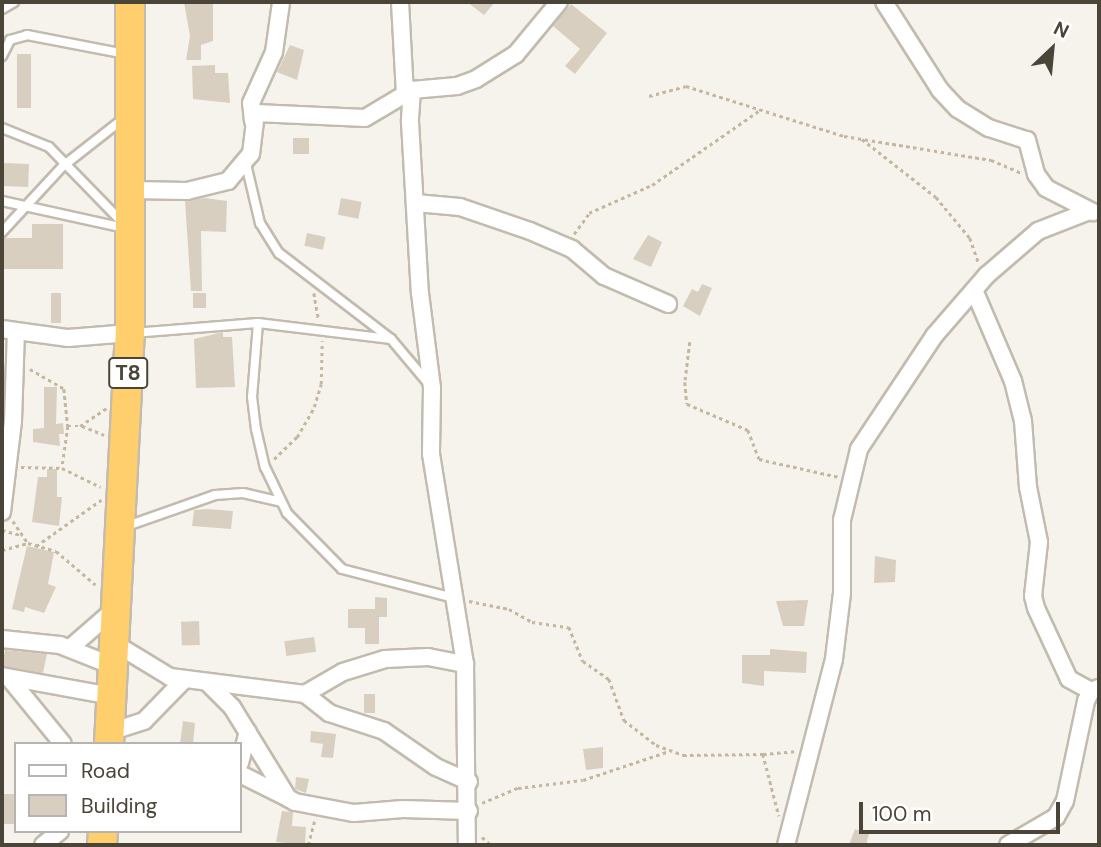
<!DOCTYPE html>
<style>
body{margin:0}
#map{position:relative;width:1101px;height:847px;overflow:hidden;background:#f6f3ec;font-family:"DM Sans",sans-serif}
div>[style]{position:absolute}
.building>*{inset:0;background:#d8cfc1;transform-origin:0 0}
.path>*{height:2.5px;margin-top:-1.25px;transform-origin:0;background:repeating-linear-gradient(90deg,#c4b79f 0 3.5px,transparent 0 7px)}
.roads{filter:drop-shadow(2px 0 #c2bbae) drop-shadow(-2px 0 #c2bbae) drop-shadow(0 2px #c2bbae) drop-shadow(0 -2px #c2bbae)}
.lane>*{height:8px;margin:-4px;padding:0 4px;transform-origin:4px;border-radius:4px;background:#fff}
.street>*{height:16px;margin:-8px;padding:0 8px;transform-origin:8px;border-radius:8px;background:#fff}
.highway>*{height:28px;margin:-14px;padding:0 14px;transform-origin:14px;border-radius:14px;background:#ffcf6e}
span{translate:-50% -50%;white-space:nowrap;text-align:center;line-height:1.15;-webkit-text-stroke:7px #fff;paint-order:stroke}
.shield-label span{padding:2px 5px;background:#fff;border:2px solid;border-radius:5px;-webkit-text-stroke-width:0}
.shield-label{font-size:21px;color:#4b4439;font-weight:700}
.frame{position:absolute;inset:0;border:4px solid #4b4439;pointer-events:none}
.legend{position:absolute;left:14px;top:742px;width:228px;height:91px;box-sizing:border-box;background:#fff;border:2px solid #b7b4b0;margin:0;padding:9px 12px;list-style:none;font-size:21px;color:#4b4439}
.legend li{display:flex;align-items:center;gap:14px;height:35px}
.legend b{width:35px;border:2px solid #b7b4b0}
.north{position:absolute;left:1017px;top:14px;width:70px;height:70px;-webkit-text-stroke:5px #fff;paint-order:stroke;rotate:26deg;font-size:19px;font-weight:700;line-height:28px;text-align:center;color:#4b4439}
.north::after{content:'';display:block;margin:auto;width:24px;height:32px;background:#4b4439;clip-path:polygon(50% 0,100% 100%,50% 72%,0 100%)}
.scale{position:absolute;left:859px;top:802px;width:201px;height:32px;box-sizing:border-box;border:4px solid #4b4439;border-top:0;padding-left:9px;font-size:21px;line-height:24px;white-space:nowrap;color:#4b4439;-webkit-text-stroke:5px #fff;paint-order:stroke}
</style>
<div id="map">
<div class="building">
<i style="clip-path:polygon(184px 2px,213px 2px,213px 41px,201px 45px,201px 60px,186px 60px,190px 36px)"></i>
<i style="clip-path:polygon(467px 2px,495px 2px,484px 15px)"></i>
<i style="clip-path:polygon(571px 4px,607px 33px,575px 74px,565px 66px,580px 49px,553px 26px)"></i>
<i style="clip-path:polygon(290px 45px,304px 50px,297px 80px,277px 72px)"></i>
<i style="left:17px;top:54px;width:14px;height:54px"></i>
<i style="clip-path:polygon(215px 65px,215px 73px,228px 73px,230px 103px,193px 99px,192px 66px)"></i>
<i style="left:293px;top:138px;width:16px;height:16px"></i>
<i style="left:3px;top:163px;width:26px;height:23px;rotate:2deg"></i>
<i style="clip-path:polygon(205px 198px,227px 201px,226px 232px,201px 231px,202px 291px,191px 291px,185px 201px)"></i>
<i style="left:341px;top:198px;width:21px;height:17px;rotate:11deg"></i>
<i style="clip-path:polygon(32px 224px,63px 224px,63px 269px,2px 269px,2px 238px,32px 238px)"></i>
<i style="left:307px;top:233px;width:19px;height:13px;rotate:12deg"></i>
<i style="clip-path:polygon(648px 235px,662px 242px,651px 267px,633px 259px)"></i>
<i style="clip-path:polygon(702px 284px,712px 288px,700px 316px,683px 306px,692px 289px,698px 292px)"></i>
<i style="left:51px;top:293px;width:10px;height:30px"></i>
<i style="left:193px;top:293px;width:13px;height:15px"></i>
<i style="clip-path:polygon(223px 332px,223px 337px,232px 337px,235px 387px,196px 388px,194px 339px)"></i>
<i style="clip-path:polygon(44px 387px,57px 387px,56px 424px,63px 423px,64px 434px,59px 434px,60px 446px,33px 442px,33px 429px,44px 428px)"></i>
<i style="clip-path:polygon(47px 469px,57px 469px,57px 497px,62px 497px,59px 526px,32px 522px,38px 477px,47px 477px)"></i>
<i style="clip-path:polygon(207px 509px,233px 511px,231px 529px,192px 526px,194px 510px)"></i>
<i style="clip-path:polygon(27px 546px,54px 552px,48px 584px,56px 587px,44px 613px,25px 607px,24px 612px,12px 609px)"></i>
<i style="clip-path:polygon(875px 556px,896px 560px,895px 582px,874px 583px)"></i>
<i style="clip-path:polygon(375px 597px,387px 598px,387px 617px,379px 617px,379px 644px,365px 644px,365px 628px,348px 628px,348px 609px,375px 609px)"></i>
<i style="clip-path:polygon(808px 600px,804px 626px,783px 626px,776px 601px)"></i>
<i style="left:199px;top:621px;width:24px;height:18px;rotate:88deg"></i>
<i style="left:314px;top:637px;width:15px;height:30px;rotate:82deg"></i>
<i style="clip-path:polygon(770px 649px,807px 652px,806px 673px,764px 671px,764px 686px,742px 683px,742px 655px,770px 655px)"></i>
<i style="clip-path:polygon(5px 650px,47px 654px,43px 673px,2px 666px)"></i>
<i style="left:364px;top:694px;width:11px;height:19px"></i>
<i style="clip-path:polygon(183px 721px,195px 723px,193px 744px,180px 744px)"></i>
<i style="clip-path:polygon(311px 731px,336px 734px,333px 758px,321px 757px,323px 744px,310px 742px)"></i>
<i style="clip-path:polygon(603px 747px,603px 768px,586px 770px,583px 749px)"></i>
<i style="clip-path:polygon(296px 777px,309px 779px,306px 793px,295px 789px)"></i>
<i style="left:16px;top:794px;width:30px;height:14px;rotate:90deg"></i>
<i style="clip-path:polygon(282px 811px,293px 812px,292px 826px,306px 827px,305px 845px,276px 842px)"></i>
<i style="clip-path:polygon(855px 829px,869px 834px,866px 845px,849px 845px)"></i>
</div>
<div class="path">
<i style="left:649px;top:96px;width:38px;rotate:-15deg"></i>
<i style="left:686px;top:86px;width:166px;rotate:17.6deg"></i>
<i style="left:844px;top:136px;width:149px;rotate:9.3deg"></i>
<i style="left:991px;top:160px;width:33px;rotate:23deg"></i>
<i style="left:862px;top:139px;width:94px;rotate:38.1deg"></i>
<i style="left:936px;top:197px;width:53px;rotate:50.3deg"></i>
<i style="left:970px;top:238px;width:28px;rotate:71deg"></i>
<i style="left:574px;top:234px;width:26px;rotate:-54deg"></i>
<i style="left:589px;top:213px;width:69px;rotate:-24deg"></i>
<i style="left:652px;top:185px;width:131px;rotate:-34.8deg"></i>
<i style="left:314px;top:293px;width:27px;rotate:80deg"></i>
<i style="left:690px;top:342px;width:40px;rotate:97.1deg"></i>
<i style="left:685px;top:382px;width:22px;rotate:85deg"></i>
<i style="left:687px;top:404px;width:66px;rotate:23.1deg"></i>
<i style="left:748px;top:430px;width:31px;rotate:69deg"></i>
<i style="left:759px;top:459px;width:82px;rotate:12.7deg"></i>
<i style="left:30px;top:369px;width:39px;rotate:30deg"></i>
<i style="left:64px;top:389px;width:37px;rotate:84deg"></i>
<i style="left:68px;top:426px;width:42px;rotate:98.1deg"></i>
<i style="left:68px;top:426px;width:12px"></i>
<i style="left:80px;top:426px;width:32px;rotate:-34deg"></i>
<i style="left:82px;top:426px;width:24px;rotate:22deg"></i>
<i style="left:274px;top:459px;width:32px;rotate:-44deg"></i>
<i style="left:297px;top:437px;width:34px;rotate:-60deg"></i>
<i style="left:314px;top:407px;width:24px;rotate:-73deg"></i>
<i style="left:321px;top:384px;width:43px;rotate:-88.7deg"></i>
<i style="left:21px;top:467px;width:41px;rotate:1.4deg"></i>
<i style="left:62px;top:468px;width:43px;rotate:26deg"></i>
<i style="left:13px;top:521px;width:27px;rotate:56deg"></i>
<i style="left:28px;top:543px;width:29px;rotate:16deg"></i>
<i style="left:56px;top:551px;width:52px;rotate:40.4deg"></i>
<i style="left:2px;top:530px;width:20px;rotate:15deg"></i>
<i style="left:36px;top:546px;width:80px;rotate:-35.3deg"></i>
<i style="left:2px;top:550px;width:27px;rotate:-15deg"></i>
<i style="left:469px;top:601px;width:41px;rotate:11.3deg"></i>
<i style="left:509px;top:609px;width:26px;rotate:29deg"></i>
<i style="left:532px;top:622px;width:37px;rotate:8deg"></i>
<i style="left:569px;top:627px;width:37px;rotate:68deg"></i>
<i style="left:583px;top:661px;width:32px;rotate:35deg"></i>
<i style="left:609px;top:679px;width:44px;rotate:69.9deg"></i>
<i style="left:624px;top:720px;width:41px;rotate:38deg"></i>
<i style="left:656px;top:745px;width:29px;rotate:20deg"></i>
<i style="left:683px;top:755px;width:80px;rotate:-0.7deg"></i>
<i style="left:763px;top:754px;width:64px;rotate:75.5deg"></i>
<i style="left:763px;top:754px;width:32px;rotate:-5deg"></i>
<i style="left:482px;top:803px;width:39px;rotate:-23deg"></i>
<i style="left:518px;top:788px;width:65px;rotate:-7deg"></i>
<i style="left:583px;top:780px;width:91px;rotate:-18.6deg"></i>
<i style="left:482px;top:837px;width:12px;rotate:42deg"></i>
<i style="left:308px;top:845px;width:27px;rotate:-75deg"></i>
</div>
<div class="roads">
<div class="lane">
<i style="left:2px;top:9px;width:14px;rotate:-30deg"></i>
<i style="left:2px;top:56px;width:18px;rotate:-63deg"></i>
<i style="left:10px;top:40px;width:18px;rotate:-16deg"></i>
<i style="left:27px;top:35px;width:101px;rotate:10.9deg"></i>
<i style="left:2px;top:128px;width:51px;rotate:22deg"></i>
<i style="left:49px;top:147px;width:106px;rotate:45.8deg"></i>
<i style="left:246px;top:164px;width:61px;rotate:76.7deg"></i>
<i style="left:260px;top:223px;width:36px;rotate:58deg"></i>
<i style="left:279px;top:253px;width:141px;rotate:37.5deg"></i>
<i style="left:391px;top:339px;width:57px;rotate:49.9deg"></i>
<i style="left:2px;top:201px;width:126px;rotate:12.4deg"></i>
<i style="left:2px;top:232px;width:90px;rotate:-47.3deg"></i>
<i style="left:63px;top:166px;width:76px;rotate:-38.1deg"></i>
<i style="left:258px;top:323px;width:74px;rotate:94.6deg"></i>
<i style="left:252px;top:397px;width:32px;rotate:83deg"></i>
<i style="left:256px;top:429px;width:39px;rotate:77deg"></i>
<i style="left:265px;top:467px;width:51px;rotate:64.4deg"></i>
<i style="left:287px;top:513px;width:78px;rotate:45.5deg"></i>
<i style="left:342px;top:569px;width:115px;rotate:14.6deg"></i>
<i style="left:133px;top:333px;width:125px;rotate:-4.6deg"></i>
<i style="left:258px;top:323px;width:134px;rotate:6.9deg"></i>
<i style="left:127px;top:526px;width:93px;rotate:-19.4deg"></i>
<i style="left:215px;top:495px;width:28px;rotate:-4deg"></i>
<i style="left:243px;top:493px;width:37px;rotate:13deg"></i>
</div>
<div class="street">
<i style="left:400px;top:2px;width:92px;rotate:86.9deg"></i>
<i style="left:884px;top:2px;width:104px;rotate:57.5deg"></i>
<i style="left:940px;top:90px;width:26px;rotate:47deg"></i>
<i style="left:958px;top:109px;width:36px;rotate:32deg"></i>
<i style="left:989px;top:128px;width:40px;rotate:18deg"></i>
<i style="left:1027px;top:140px;width:35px;rotate:75deg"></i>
<i style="left:1036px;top:174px;width:17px;rotate:54deg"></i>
<i style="left:1046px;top:188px;width:53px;rotate:27.1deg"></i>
<i style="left:412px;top:90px;width:32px;rotate:94deg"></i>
<i style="left:410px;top:122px;width:171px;rotate:86.7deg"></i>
<i style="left:420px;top:293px;width:96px;rotate:82.8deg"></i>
<i style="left:432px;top:388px;width:66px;rotate:90.9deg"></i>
<i style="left:431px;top:454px;width:213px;rotate:80.8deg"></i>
<i style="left:465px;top:664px;width:181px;rotate:89.4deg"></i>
<i style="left:253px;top:121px;width:18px;rotate:-96deg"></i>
<i style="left:251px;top:103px;width:56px;rotate:-65.7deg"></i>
<i style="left:274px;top:52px;width:49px;rotate:-81.9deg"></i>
<i style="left:131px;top:190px;width:56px;rotate:1deg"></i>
<i style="left:187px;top:191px;width:42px;rotate:-13.7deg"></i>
<i style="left:228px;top:181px;width:35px;rotate:-50deg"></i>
<i style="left:251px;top:154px;width:41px;rotate:-83deg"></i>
<i style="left:256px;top:113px;width:109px;rotate:2.6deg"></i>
<i style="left:365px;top:118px;width:55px;rotate:-30.8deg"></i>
<i style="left:412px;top:90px;width:45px;rotate:-5.1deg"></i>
<i style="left:457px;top:86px;width:20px;rotate:-20deg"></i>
<i style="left:476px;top:79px;width:47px;rotate:-32deg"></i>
<i style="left:516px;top:54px;width:67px;rotate:-50.4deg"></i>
<i style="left:416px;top:203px;width:44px;rotate:5.2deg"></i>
<i style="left:460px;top:207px;width:74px;rotate:18.9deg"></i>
<i style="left:530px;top:231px;width:46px;rotate:23.2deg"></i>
<i style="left:572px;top:249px;width:42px;rotate:40.2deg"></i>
<i style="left:604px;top:276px;width:70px;rotate:23.6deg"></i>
<i style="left:974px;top:290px;width:99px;rotate:66.8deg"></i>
<i style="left:1013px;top:381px;width:41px;rotate:76deg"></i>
<i style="left:1023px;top:421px;width:66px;rotate:85.7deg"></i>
<i style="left:1028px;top:487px;width:56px;rotate:78.7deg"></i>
<i style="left:1039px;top:542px;width:54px;rotate:96.3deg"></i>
<i style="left:1033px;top:596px;width:12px;rotate:76deg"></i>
<i style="left:1036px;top:608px;width:78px;rotate:65.1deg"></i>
<i style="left:1069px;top:679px;width:25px;rotate:29deg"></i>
<i style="left:2px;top:329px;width:67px;rotate:7.8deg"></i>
<i style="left:68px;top:338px;width:62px;rotate:-4.6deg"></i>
<i style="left:2px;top:512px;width:92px;rotate:-83.1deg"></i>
<i style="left:13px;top:421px;width:89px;rotate:-88.1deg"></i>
<i style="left:2px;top:639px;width:58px;rotate:5.9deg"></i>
<i style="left:60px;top:645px;width:57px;rotate:21.6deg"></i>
<i style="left:114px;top:643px;width:66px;rotate:31.3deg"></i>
<i style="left:170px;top:677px;width:136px;rotate:7.2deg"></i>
<i style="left:305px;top:694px;width:44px;rotate:-30.1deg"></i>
<i style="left:343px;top:672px;width:44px;rotate:-17.2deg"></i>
<i style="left:385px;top:659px;width:43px;rotate:-2.7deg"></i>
<i style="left:428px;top:657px;width:38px;rotate:11deg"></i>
<i style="left:70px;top:648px;width:61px;rotate:-41deg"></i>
<i style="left:2px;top:676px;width:112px;rotate:10.3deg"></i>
<i style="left:9px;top:678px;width:85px;rotate:50.7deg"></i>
<i style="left:208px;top:683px;width:34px;rotate:45deg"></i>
<i style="left:232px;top:707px;width:107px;rotate:58.4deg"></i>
<i style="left:288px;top:798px;width:8px;rotate:30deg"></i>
<i style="left:295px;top:802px;width:60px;rotate:10.6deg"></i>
<i style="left:354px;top:813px;width:49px;rotate:-4.7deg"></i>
<i style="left:403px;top:809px;width:66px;rotate:1.7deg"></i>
<i style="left:305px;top:694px;width:31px;rotate:38deg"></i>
<i style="left:329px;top:713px;width:58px;rotate:18.1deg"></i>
<i style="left:384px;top:731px;width:63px;rotate:34.7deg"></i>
<i style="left:436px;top:767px;width:36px;rotate:24deg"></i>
<i style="left:110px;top:732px;width:36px;rotate:-18deg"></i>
<i style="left:144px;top:721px;width:57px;rotate:-45.7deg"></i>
<i style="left:240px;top:763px;width:32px;rotate:-76deg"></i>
<i style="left:240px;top:774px;width:54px;rotate:26.6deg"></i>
<i style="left:43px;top:845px;width:22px;rotate:-39deg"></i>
<i style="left:786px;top:845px;width:192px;rotate:-75.5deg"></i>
<i style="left:834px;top:659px;width:66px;rotate:-83.1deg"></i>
<i style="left:842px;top:593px;width:73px;rotate:-90deg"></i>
<i style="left:842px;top:520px;width:73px;rotate:-76.5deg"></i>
<i style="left:859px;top:449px;width:136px;rotate:-56.4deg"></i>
<i style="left:934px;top:336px;width:81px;rotate:-49deg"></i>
<i style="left:987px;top:275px;width:67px;rotate:-40.8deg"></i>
<i style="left:1038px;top:231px;width:55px;rotate:-21.4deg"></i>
<i style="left:1008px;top:845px;width:56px;rotate:-30.3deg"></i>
<i style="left:1056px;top:817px;width:18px;rotate:-61deg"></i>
<i style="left:1065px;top:801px;width:102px;rotate:-78.1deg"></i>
<i style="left:1086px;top:701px;width:11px;rotate:-63deg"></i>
<i style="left:1091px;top:691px;width:9px;rotate:-21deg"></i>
</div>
<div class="highway">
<i style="left:109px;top:744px;width:412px;rotate:-87.1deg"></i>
<i style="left:130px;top:333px;width:331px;rotate:-90deg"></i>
<i style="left:102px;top:845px;width:14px;rotate:-86deg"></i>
</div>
</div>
<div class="shield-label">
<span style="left:128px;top:373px">T8</span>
</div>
<div class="frame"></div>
<ul class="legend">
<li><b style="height:9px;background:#fff"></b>Road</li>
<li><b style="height:19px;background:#d8cfc1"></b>Building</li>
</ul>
<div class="north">N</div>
<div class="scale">100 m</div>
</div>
